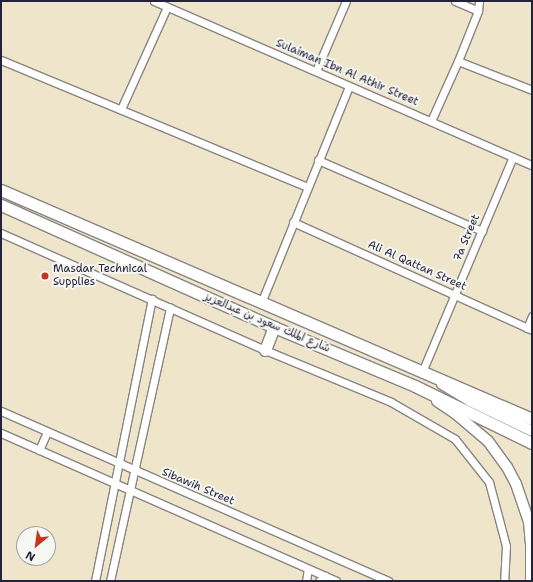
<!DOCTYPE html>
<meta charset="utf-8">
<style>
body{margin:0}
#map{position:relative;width:533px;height:582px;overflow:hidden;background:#eee5ca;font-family:"Shantell Sans","Playpen Sans Arabic",sans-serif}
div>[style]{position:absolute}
.roads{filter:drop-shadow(1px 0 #888482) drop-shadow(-1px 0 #888482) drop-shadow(0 1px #888482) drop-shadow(0 -1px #888482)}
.minor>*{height:7px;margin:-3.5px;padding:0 3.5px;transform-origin:3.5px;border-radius:3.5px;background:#fff}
.secondary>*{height:10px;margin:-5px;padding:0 5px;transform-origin:5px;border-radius:5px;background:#fff}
.primary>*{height:11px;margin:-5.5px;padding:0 5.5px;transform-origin:5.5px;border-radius:5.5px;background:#fff}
.dots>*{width:11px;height:11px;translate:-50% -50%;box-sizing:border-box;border:2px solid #f6f6f2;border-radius:50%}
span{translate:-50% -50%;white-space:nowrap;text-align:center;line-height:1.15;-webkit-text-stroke:4px #f6f6f2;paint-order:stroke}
.street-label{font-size:11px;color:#22223b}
.poi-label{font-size:11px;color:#22223b}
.left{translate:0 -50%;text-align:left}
.frame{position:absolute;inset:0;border:2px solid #22223b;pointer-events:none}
.north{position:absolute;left:16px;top:526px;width:40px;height:40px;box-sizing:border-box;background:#f6f6f2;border:1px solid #a1a1a9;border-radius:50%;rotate:209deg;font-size:11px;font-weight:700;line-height:16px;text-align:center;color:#22223b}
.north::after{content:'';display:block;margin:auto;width:14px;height:18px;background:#c8321e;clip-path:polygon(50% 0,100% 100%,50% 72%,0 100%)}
</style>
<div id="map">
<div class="roads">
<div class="minor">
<i style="left:154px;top:1px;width:412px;rotate:23.5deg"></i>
<i style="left:455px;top:1px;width:25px;rotate:23deg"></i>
<i style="left:1px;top:60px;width:331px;rotate:22.5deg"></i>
<i style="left:458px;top:61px;width:79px;rotate:21.4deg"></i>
<i style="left:316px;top:71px;width:76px;rotate:-66.8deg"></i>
<i style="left:121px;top:109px;width:112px;rotate:-65.7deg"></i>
<i style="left:431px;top:121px;width:66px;rotate:-65.8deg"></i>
<i style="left:458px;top:61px;width:54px;rotate:-68.2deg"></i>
<i style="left:478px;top:11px;width:10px;rotate:-84deg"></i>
<i style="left:318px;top:160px;width:179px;rotate:23.4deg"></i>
<i style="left:293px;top:222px;width:262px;rotate:24.3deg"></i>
<i style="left:1px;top:233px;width:289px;rotate:23.9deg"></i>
<i style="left:265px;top:350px;width:136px;rotate:22.4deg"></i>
<i style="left:391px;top:402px;width:74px;rotate:30deg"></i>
<i style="left:455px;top:439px;width:55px;rotate:51.7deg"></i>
<i style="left:489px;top:482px;width:66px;rotate:75.1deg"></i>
<i style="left:506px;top:546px;width:35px;rotate:93deg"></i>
<i style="left:261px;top:303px;width:234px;rotate:-67.9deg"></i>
<i style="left:527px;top:328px;width:13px;rotate:-67deg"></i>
<i style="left:422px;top:372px;width:233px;rotate:-67.1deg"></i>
<i style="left:1px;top:411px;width:423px;rotate:23.7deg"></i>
<i style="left:1px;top:433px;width:366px;rotate:23.8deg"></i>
<i style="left:39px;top:450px;width:20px;rotate:-66deg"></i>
<i style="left:95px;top:581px;width:288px;rotate:-78.6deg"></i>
<i style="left:110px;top:581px;width:280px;rotate:-77.6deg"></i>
<i style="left:306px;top:581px;width:12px;rotate:-81deg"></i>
<i style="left:319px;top:581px;width:8px;rotate:-40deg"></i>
</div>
<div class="secondary">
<i style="left:442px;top:384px;width:33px;rotate:31deg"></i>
<i style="left:470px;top:401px;width:69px;rotate:25.8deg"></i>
<i style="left:437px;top:401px;width:23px;rotate:34deg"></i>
<i style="left:456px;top:414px;width:42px;rotate:40.2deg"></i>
<i style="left:488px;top:441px;width:32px;rotate:54deg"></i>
<i style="left:507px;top:467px;width:19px;rotate:62deg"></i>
<i style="left:516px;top:484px;width:40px;rotate:71.1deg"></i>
<i style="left:529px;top:522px;width:21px;rotate:85deg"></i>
<i style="left:531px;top:543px;width:38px;rotate:90deg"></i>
</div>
<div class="primary">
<i style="left:1px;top:190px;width:578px;rotate:23.33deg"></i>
<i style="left:1px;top:205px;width:299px;rotate:24.1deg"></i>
<i style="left:274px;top:327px;width:153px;rotate:22.7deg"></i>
<i style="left:415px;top:386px;width:130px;rotate:26deg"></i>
<i style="left:265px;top:350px;width:25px;rotate:-69deg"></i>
</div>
</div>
<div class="dots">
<i style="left:45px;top:276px;background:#c8321e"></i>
</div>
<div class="street-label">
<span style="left:347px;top:73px;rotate:23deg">Sulaiman Ibn Al Athir Street</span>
<span style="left:467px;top:238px;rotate:-67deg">7a Street</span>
<span style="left:417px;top:266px;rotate:24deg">Ali Al Qattan Street</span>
<span style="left:267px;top:323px;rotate:23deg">شارع الملك سعود بن عبدالعزيز</span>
<span style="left:198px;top:487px;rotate:23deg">Sibawih Street</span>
</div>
<div class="poi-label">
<span class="left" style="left:53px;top:276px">Masdar Technical<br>Supplies</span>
</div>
<div class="frame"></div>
<div class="north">N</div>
</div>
